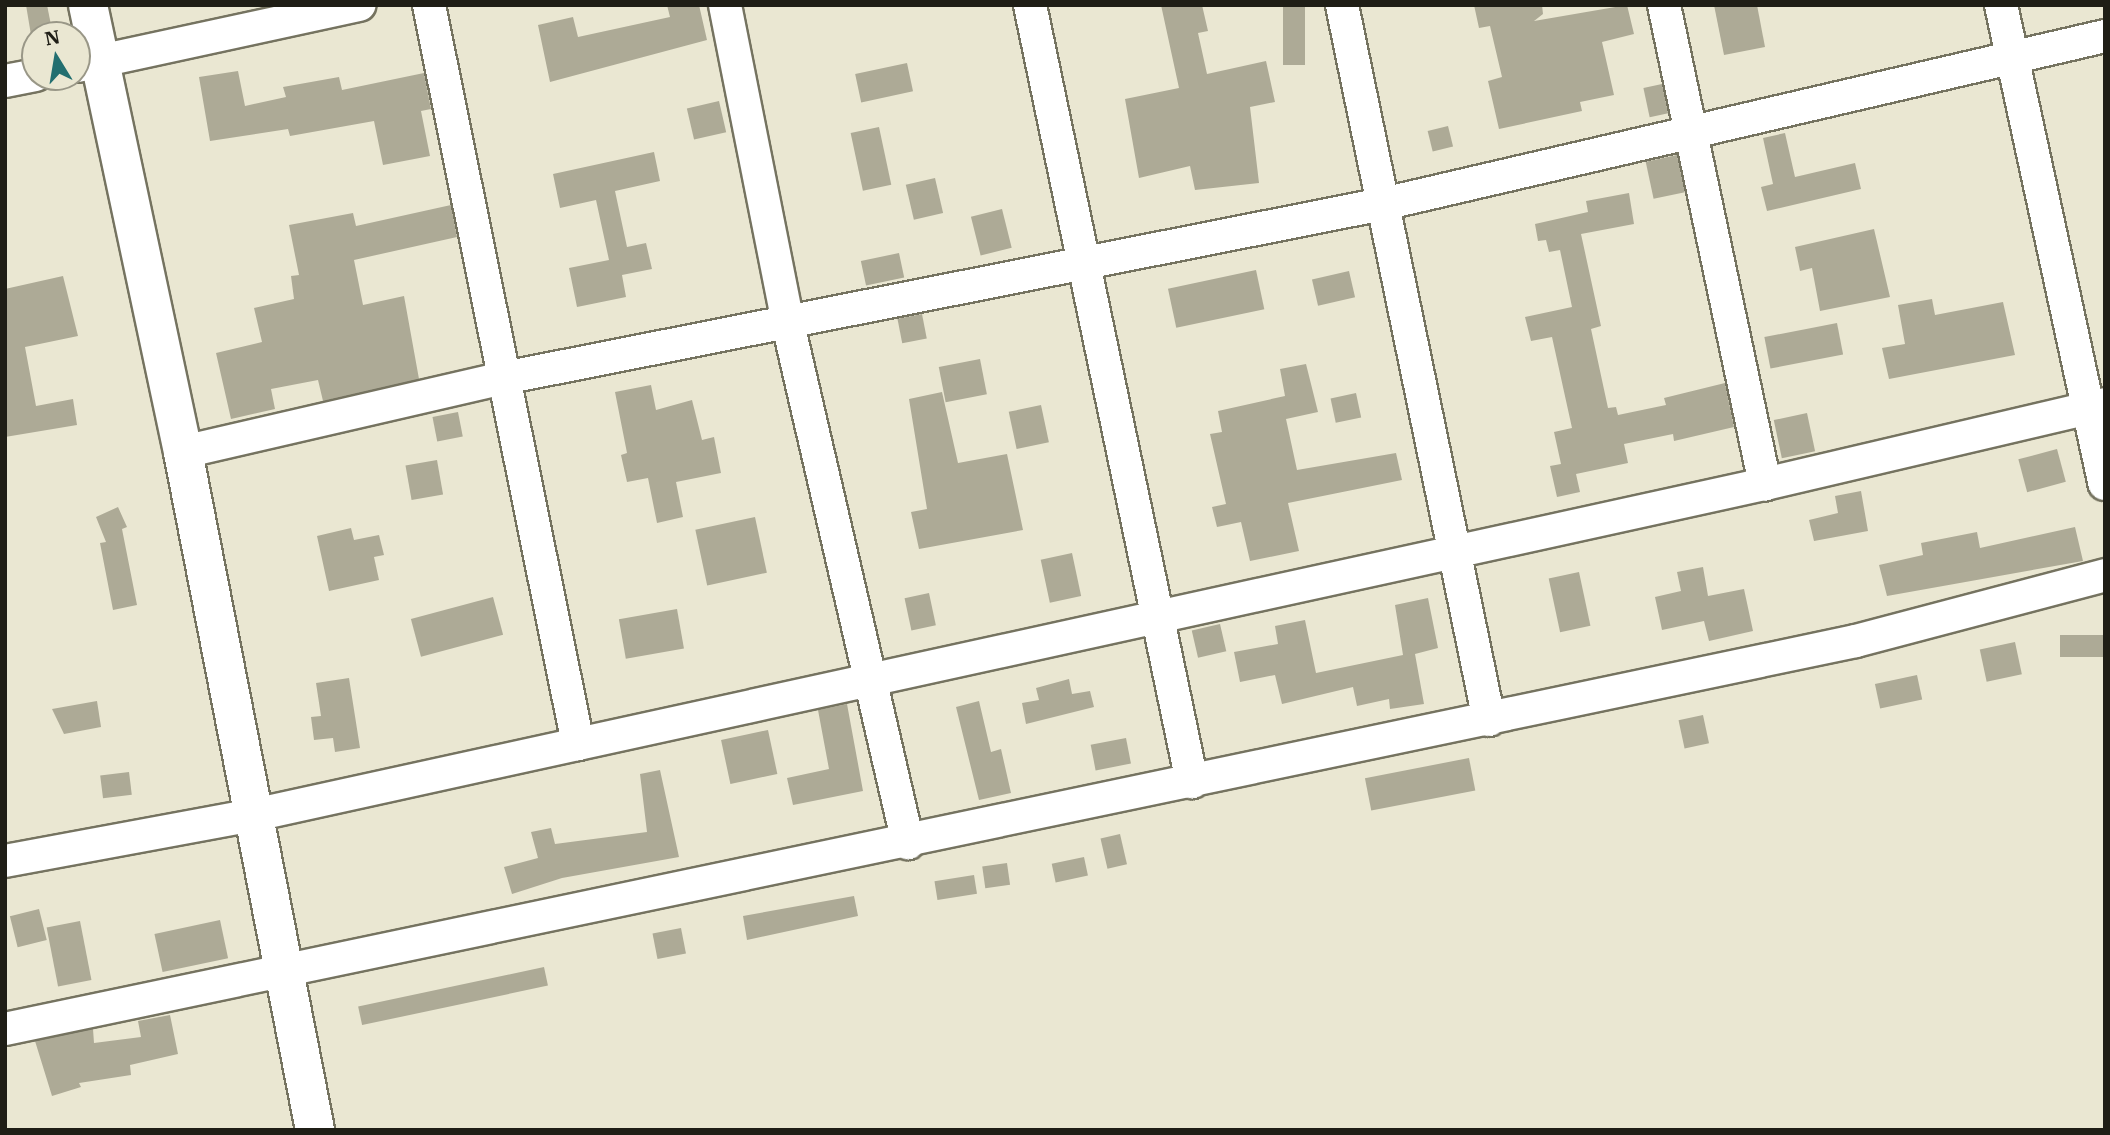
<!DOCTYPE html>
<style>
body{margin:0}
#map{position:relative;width:2110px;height:1135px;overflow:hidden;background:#eae7d2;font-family:"IBM Plex Serif",serif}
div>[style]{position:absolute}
.building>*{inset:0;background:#adaa96;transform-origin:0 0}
.roads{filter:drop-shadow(2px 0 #757360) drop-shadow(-2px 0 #757360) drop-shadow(0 2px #757360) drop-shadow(0 -2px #757360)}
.street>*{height:32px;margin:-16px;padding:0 16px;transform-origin:16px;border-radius:16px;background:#fff}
.secondary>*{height:38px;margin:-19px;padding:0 19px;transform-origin:19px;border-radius:19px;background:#fff}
span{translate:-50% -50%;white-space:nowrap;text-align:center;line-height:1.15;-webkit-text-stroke:6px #eae7d2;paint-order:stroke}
.frame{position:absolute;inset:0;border:7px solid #1f1e16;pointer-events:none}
.north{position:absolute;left:21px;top:21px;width:70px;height:70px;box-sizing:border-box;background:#eae7d2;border:2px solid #999787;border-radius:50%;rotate:349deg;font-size:19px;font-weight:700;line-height:28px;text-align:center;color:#1f1e16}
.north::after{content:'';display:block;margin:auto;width:24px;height:32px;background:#236f70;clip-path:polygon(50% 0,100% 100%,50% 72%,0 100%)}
</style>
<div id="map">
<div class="building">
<i style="clip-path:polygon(26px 5px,47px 5px,53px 35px,31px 35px)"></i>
<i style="clip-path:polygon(667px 5px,699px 5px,707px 40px,550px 82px,538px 25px,573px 17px,578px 37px,670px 17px)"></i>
<i style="clip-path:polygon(1161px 5px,1202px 5px,1208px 31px,1198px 33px,1207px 74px,1266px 61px,1275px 102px,1250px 107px,1259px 183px,1195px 190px,1190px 166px,1139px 178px,1125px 99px,1179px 88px)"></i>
<i style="left:1283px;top:5px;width:22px;height:60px"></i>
<i style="clip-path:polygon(1474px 5px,1542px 5px,1543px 14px,1534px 21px,1627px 5px,1634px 34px,1602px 42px,1614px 95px,1580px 102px,1582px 111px,1499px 129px,1488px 81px,1502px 77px,1490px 26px,1479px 28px)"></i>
<i style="clip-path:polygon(1714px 5px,1757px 5px,1765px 47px,1724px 55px)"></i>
<i style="left:907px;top:63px;width:29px;height:53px;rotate:78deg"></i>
<i style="clip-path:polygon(238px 71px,245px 106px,286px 97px,283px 87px,339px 77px,342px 90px,424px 73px,431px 109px,421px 111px,430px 156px,383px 165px,374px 121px,290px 136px,288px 129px,210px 141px,199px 77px)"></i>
<i style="left:1662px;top:84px;width:30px;height:19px;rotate:78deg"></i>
<i style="left:719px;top:101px;width:32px;height:33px;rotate:77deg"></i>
<i style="left:1448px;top:126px;width:21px;height:21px;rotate:76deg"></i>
<i style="left:879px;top:127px;width:59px;height:29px;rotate:78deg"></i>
<i style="clip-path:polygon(1785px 133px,1795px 177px,1855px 163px,1861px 189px,1767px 211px,1761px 187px,1773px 184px,1763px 138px)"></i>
<i style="clip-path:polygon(654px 152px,660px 181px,615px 191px,627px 247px,646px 243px,652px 269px,622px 275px,626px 297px,577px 307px,569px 268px,609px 260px,596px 200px,560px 208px,553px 174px)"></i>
<i style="left:1677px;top:155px;width:38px;height:32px;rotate:78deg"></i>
<i style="left:935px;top:178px;width:36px;height:30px;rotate:77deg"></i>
<i style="clip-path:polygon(1629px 193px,1634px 224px,1581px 234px,1601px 326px,1591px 329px,1608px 408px,1616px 407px,1618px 415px,1666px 405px,1664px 398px,1725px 383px,1734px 427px,1674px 441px,1673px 434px,1624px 444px,1628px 463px,1576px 474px,1580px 492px,1557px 497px,1550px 466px,1561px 464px,1554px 432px,1572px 428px,1552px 337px,1531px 341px,1525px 317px,1572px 307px,1560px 250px,1549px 252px,1546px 240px,1538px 241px,1535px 224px,1588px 212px,1586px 201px)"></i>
<i style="clip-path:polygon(451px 205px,457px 237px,354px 260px,363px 305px,404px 296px,419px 379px,323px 401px,318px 380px,271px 389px,275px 409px,231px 419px,216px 353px,262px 342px,254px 308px,294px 299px,291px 276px,299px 275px,289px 225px,353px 213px,356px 226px)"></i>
<i style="left:1002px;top:209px;width:40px;height:32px;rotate:76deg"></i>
<i style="clip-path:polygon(1874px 229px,1890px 297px,1820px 311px,1812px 268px,1800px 271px,1795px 247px)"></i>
<i style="left:899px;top:253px;width:25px;height:39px;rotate:78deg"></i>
<i style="left:1256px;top:270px;width:40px;height:90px;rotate:78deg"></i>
<i style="left:1349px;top:271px;width:27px;height:38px;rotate:77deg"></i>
<i style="clip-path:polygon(63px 276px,78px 336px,25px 347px,36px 406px,73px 399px,77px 425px,5px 437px,5px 289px)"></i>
<i style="clip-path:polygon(1932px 299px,1935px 315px,2003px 302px,2015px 355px,1889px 379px,1882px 348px,1905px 344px,1898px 305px)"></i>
<i style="left:922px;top:314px;width:25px;height:25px;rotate:79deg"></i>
<i style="left:1837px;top:323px;width:32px;height:74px;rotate:79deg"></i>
<i style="left:980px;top:359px;width:36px;height:42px;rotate:79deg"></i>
<i style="clip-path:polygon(1306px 364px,1318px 412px,1286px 419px,1297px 470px,1396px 453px,1402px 480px,1288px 503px,1299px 551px,1250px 561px,1241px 522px,1217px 527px,1212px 507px,1226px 504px,1210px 434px,1222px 432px,1218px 411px,1285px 396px,1280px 369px)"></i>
<i style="clip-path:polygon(651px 385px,656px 410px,692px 400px,702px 440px,714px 437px,721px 473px,676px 482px,683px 517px,657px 523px,648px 478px,627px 482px,621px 455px,627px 453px,615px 392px)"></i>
<i style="clip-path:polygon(942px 392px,958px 463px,1007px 454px,1023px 530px,919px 549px,911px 512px,927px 509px,909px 399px)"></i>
<i style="left:1356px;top:393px;width:25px;height:26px;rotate:78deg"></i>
<i style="left:1041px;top:405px;width:38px;height:33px;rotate:78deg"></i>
<i style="left:458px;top:412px;width:25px;height:26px;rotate:79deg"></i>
<i style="left:1807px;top:413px;width:39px;height:34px;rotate:78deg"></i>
<i style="left:2057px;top:449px;width:34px;height:40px;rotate:75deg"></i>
<i style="left:437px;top:460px;width:35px;height:32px;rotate:80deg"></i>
<i style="clip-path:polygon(1861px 491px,1868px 531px,1814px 541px,1809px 520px,1838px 513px,1835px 496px)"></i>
<i style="clip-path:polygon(118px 507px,127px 527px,122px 529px,137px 605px,113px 610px,100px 543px,106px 542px,96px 517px)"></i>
<i style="left:755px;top:517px;width:57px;height:61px;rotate:78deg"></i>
<i style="clip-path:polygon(2075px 527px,2083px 561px,1887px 596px,1879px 565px,1923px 555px,1921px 543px,1977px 532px,1980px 548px)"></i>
<i style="clip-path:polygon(351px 528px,354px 540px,379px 535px,384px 555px,374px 557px,379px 580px,329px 591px,317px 536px)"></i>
<i style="left:1072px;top:553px;width:44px;height:32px;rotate:78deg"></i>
<i style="clip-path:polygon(1703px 567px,1708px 596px,1744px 589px,1753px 631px,1709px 641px,1704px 621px,1662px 630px,1655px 597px,1681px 591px,1677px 572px)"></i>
<i style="left:1579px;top:572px;width:55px;height:31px;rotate:78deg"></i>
<i style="left:929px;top:593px;width:33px;height:25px;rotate:78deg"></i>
<i style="left:493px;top:597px;width:39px;height:85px;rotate:75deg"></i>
<i style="clip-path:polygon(1428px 598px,1438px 648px,1415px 654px,1424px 704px,1390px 709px,1389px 699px,1357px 706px,1353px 687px,1282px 704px,1275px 675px,1240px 682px,1234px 652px,1278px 644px,1275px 626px,1305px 620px,1316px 673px,1403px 655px,1395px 605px)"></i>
<i style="left:677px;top:609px;width:40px;height:59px;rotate:80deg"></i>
<i style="left:1220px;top:624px;width:28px;height:29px;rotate:77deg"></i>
<i style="left:2105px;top:635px;width:22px;height:45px;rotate:90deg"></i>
<i style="left:2015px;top:642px;width:33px;height:36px;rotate:78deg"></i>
<i style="left:1917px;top:675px;width:25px;height:43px;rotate:78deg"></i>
<i style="clip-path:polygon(349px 678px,360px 748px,335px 752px,333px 738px,314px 740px,311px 717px,321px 716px,316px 683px)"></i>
<i style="clip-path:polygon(1069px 679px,1072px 694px,1090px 691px,1094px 707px,1026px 724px,1022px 703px,1039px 700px,1036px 688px)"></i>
<i style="clip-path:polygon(97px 701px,101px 727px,64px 734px,52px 709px)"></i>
<i style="clip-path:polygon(979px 701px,991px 752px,1001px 749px,1011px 793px,979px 800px,956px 707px)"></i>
<i style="clip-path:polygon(847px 704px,863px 791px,793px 805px,787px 778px,829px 769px,818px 710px)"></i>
<i style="left:1703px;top:715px;width:29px;height:25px;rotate:78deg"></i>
<i style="left:768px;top:730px;width:45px;height:48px;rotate:78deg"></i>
<i style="left:1126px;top:738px;width:26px;height:36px;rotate:79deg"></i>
<i style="left:1469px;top:758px;width:33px;height:106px;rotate:79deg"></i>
<i style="clip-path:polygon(660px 770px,679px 857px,562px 878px,512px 894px,504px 867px,538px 858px,531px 832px,551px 828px,555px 844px,647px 832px,640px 774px)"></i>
<i style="left:129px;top:772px;width:23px;height:29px;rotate:83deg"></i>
<i style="left:1120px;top:834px;width:31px;height:20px;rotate:77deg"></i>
<i style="left:1084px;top:857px;width:19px;height:33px;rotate:78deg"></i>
<i style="left:1007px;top:863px;width:22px;height:25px;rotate:82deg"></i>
<i style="left:974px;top:875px;width:19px;height:40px;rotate:81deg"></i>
<i style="clip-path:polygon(854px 896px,858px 916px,747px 940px,743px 916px)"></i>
<i style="left:39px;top:909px;width:32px;height:30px;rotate:76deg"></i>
<i style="left:220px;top:920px;width:39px;height:67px;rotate:78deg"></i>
<i style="left:80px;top:921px;width:60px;height:34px;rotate:79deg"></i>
<i style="left:681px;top:928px;width:26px;height:29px;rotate:79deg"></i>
<i style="left:544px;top:967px;width:19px;height:190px;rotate:78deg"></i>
<i style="clip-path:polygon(170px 1015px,178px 1054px,130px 1065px,131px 1075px,79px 1083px,81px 1087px,52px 1096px,35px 1041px,93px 1029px,94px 1043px,141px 1037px,138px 1021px)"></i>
</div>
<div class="roads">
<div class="street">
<i style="left:429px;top:5px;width:754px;rotate:78.6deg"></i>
<i style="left:725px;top:5px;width:325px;rotate:78.8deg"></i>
<i style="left:788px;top:324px;width:533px;rotate:76.98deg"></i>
<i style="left:1030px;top:5px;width:794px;rotate:78.22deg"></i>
<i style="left:1342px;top:5px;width:730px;rotate:78.38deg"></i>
<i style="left:1664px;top:5px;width:490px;rotate:78.1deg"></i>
<i style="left:2001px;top:5px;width:490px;rotate:77.8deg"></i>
<i style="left:77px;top:66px;width:289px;rotate:-12.2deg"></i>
<i style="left:5px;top:81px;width:31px;rotate:-11deg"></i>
<i style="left:183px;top:452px;width:329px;rotate:-13deg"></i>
<i style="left:504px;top:378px;width:896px;rotate:-11.2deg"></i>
<i style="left:1383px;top:204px;width:741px;rotate:-13.1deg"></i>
<i style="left:5px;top:861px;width:253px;rotate:-10.5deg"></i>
<i style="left:254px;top:815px;width:1547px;rotate:-12.36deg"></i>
<i style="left:1765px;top:484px;width:349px;rotate:-13.2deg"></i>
<i style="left:5px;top:1029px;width:1891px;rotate:-11.84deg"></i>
<i style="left:1856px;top:641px;width:258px;rotate:-14.8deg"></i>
</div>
<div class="secondary">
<i style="left:88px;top:5px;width:457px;rotate:78deg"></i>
<i style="left:183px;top:452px;width:691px;rotate:78.98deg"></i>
</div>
</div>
<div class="frame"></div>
<div class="north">N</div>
</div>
